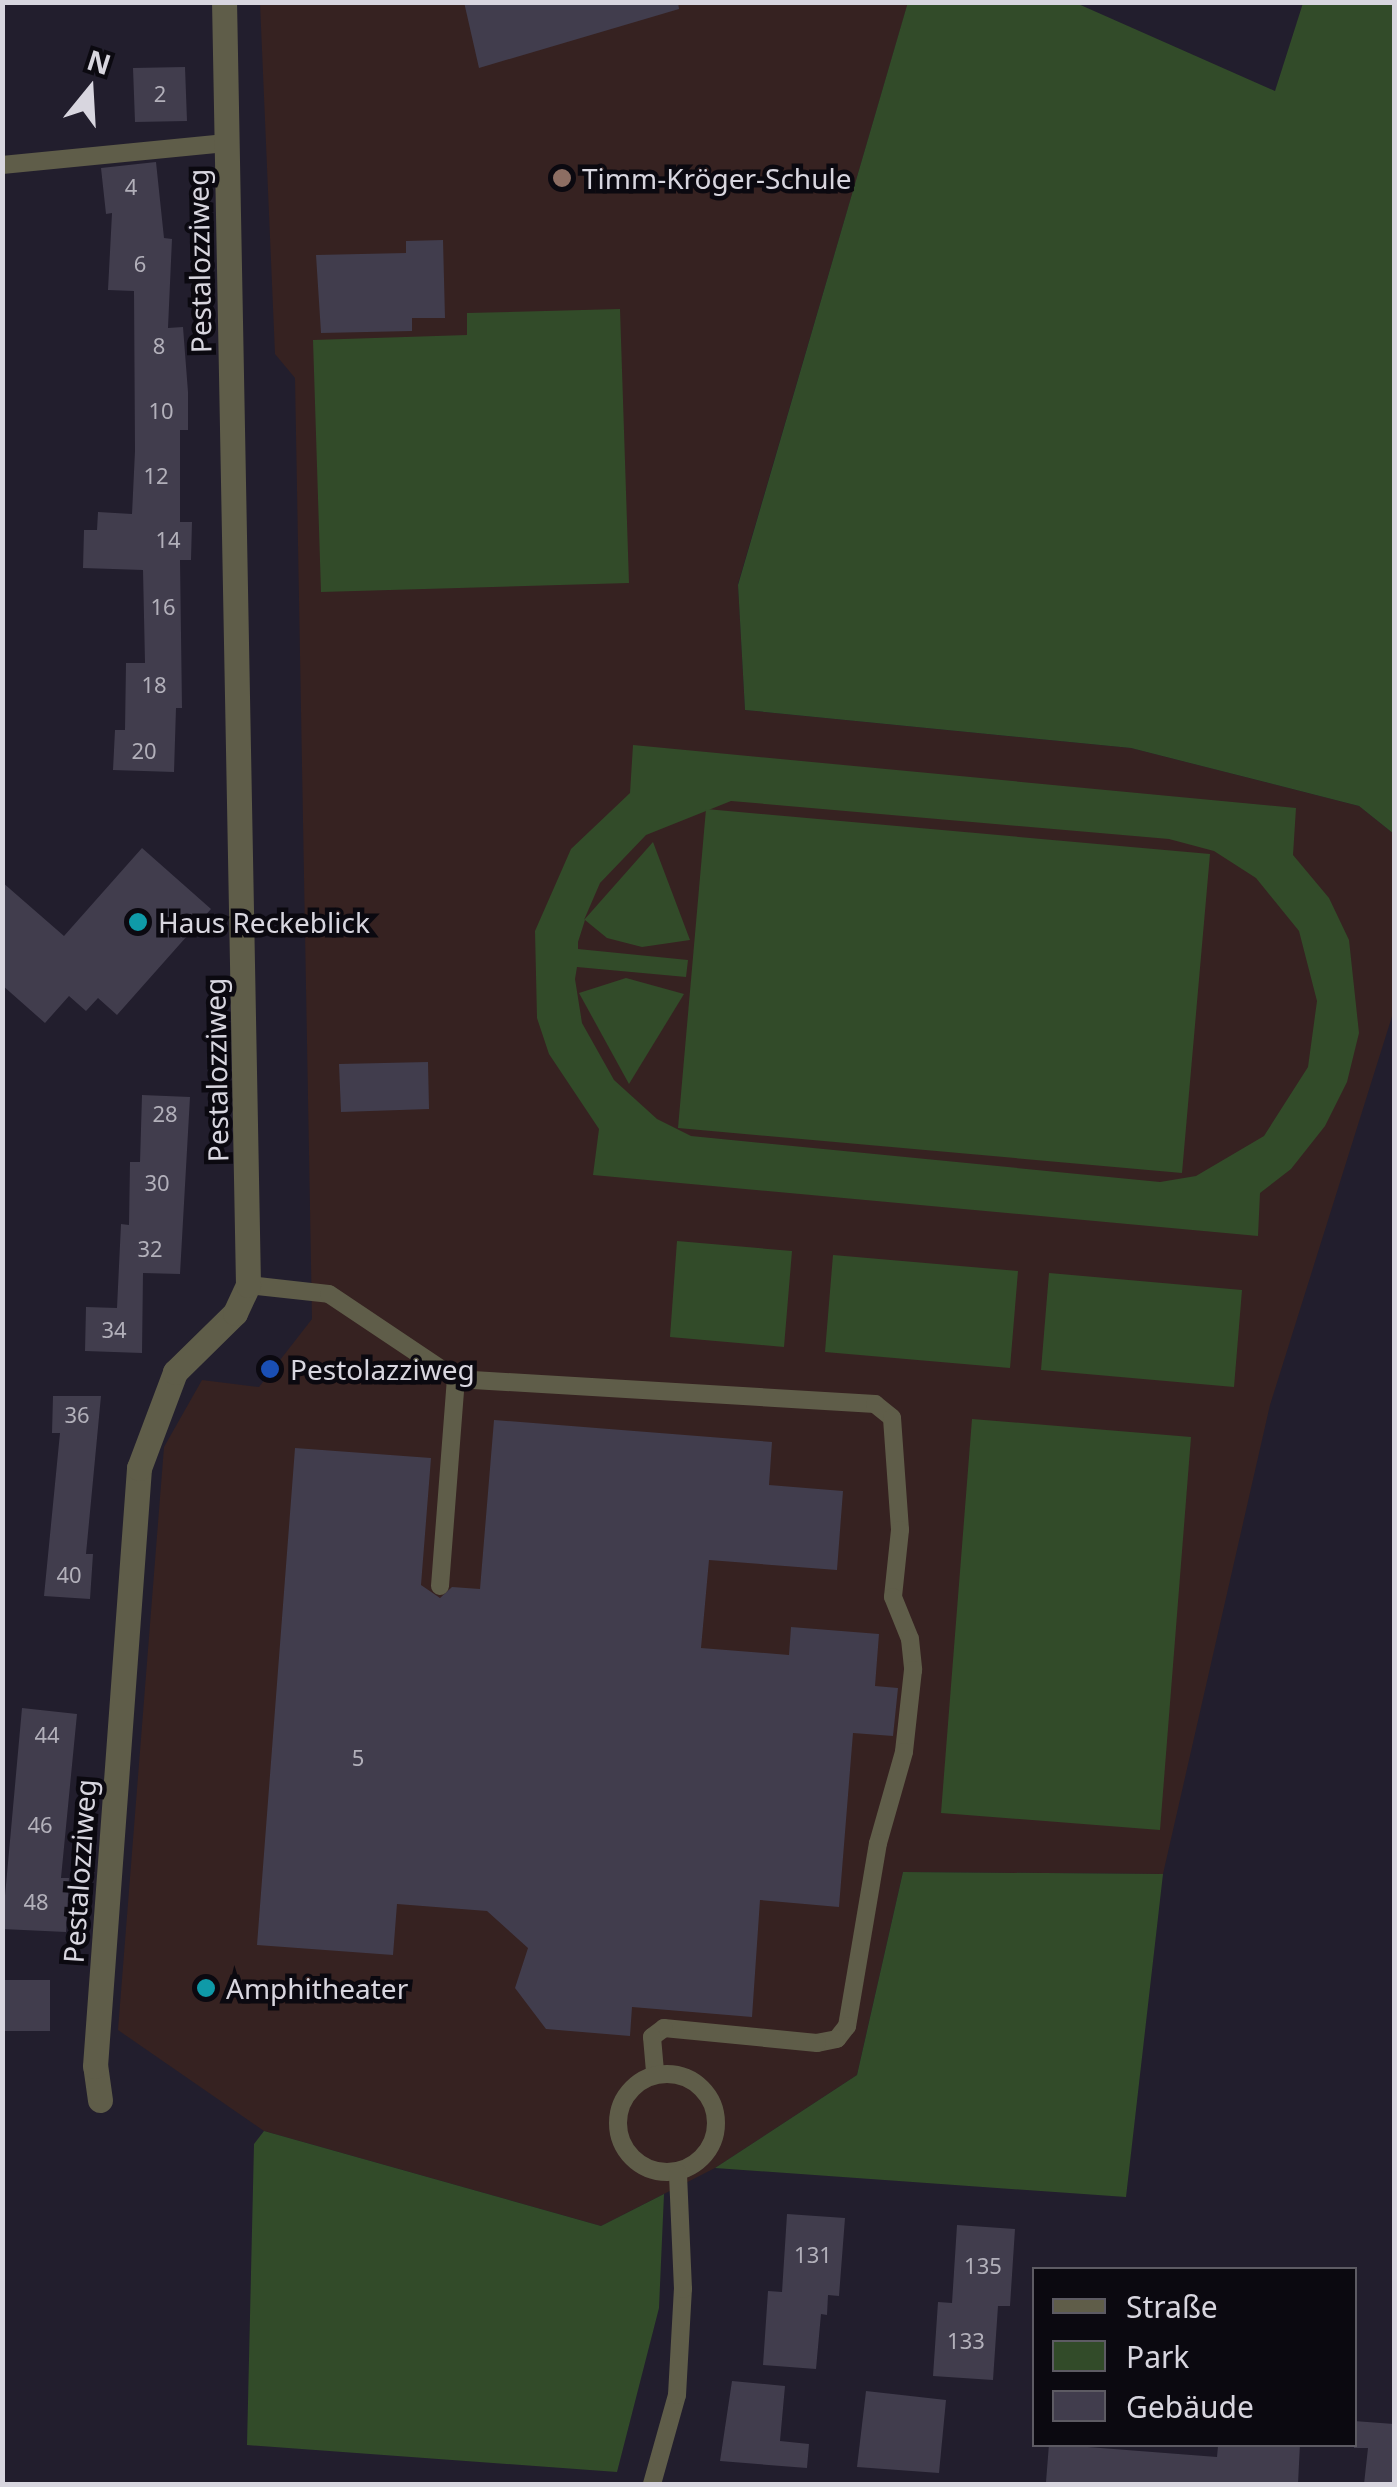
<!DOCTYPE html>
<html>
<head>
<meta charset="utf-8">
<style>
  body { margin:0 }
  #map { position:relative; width:1397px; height:2487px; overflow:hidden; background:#221e2d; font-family:"Noto Sans",sans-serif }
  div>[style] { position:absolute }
  .education>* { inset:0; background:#362221 }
  .green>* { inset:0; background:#324b29 }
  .building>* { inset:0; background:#413d4d }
  .service>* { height:18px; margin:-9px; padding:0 9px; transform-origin:9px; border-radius:9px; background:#5f5d49 }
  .service>.ring { margin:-9px; padding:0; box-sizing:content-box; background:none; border:18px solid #5f5d49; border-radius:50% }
  .minor>* { height:25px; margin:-12.5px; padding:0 12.5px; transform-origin:12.5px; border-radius:12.5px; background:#5f5d49 }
  .dots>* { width:28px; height:28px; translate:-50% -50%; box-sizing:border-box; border:5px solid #0b0910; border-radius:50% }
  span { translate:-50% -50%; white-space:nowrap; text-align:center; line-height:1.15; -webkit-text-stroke:9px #0b0910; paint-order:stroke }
  .number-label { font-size:22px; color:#b2b0ba }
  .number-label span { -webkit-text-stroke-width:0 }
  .poi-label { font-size:28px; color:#d8d6df }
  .left { translate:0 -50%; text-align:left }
  .street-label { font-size:28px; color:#d8d6df }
  .frame { position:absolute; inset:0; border:5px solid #d8d6df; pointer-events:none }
  .legend { position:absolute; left:1032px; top:2267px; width:325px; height:180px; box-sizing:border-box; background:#0b0910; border:2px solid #5d5b63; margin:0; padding:12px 18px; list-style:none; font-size:30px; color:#d8d6df }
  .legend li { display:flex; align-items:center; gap:20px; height:50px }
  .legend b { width:50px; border:2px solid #5d5b63 }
  .north { position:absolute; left:40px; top:40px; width:100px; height:100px; -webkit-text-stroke:8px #0b0910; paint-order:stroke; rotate:18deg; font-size:28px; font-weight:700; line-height:40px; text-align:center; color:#d8d6df }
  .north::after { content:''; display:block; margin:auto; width:35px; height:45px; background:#d8d6df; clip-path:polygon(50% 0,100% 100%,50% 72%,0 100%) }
</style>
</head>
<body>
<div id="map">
  <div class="education">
    <i style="clip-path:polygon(260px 3px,908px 3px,738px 584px,745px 710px,1131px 748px,1359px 806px,1394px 834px,1394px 1010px,1270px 1405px,1163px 1874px,903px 1872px,857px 2075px,715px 2168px,601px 2226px,264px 2131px,118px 2030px,164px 1447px,202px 1380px,259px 1387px,312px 1319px,295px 378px,275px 354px)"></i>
  </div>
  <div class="green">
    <i style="clip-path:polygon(908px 2px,1076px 3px,1275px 91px,1303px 3px,1394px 3px,1394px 834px,1359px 806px,1131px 748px,745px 710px,738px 585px)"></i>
    <i style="clip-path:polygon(620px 309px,629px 583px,321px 592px,313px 340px,467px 335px,467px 313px)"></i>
    <i style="clip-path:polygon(evenodd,633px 745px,1296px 808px,1293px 855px,1329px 898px,1349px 940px,1359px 1033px,1347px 1082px,1325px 1126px,1291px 1169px,1260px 1193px,1258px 1236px,593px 1175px,599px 1129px,549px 1054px,537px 1018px,535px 931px,571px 849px,630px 793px,633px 745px,731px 801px,1169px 839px,1214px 851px,1256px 878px,1299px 931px,1317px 1001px,1308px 1067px,1264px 1136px,1196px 1176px,1160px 1182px,691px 1136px,657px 1119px,614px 1080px,582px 1023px,575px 979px,577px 967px,686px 977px,688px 960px,578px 949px,578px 942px,585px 920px,607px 938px,642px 947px,690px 940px,653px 842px,584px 920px,600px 883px,646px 835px,731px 801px)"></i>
    <i style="clip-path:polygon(706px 809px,1210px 854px,1182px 1173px,678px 1128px)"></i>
    <i style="clip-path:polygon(626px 978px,684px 994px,629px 1084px,579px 993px)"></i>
    <i style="clip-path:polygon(677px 1241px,792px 1251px,784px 1347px,670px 1337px)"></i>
    <i style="clip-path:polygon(833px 1255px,1018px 1271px,1010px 1368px,825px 1352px)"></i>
    <i style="clip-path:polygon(1049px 1273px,1242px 1290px,1234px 1387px,1041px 1370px)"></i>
    <i style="clip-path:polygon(972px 1419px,1191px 1437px,1160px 1830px,941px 1813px)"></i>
    <i style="clip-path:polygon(903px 1872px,1163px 1874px,1126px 2197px,715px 2168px,857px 2075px)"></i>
    <i style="clip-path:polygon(264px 2131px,601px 2226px,664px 2194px,659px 2308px,617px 2472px,247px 2445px,254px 2144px)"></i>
  </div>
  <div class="building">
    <i style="clip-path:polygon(464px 2px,678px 2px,679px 9px,479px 68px)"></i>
    <i style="clip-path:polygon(185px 67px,187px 121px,135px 122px,133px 68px)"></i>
    <i style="clip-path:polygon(156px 162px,164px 238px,172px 239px,168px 328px,183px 327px,188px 392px,188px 430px,180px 430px,180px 522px,192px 522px,191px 560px,180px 560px,182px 708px,176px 708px,174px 772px,113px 770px,115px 730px,125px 730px,126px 663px,145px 663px,143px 570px,83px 568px,84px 530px,97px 530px,98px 512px,132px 514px,135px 451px,134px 291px,108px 290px,112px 213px,106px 214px,101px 168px)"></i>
    <i style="clip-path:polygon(443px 240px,445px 318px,412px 318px,412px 331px,321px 333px,316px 255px,406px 253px,406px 241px)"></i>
    <i style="clip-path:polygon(142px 848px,211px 909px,117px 1015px,98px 998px,86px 1011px,69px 996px,45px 1023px,2px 985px,2px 882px,64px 936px)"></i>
    <i style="clip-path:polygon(428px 1062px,429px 1109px,341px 1112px,339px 1064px)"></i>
    <i style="clip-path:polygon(142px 1095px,190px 1097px,180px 1274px,143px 1273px,142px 1353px,85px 1351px,86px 1307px,117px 1308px,121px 1224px,129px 1225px,130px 1162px,140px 1162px)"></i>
    <i style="clip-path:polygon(53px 1396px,101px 1396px,86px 1554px,93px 1554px,90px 1599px,44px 1596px,60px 1433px,52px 1433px)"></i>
    <i style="clip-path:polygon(494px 1420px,772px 1442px,769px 1485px,843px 1491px,837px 1570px,709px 1560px,701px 1648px,789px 1655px,791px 1627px,879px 1634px,875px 1686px,898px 1688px,893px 1736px,853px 1733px,839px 1907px,760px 1900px,752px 2017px,632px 2007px,630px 2036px,546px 2029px,515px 1988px,528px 1948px,487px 1911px,397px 1904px,393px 1955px,257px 1945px,295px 1448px,431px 1458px,421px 1585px,440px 1598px,452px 1587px,480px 1589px)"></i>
    <i style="clip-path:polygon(22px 1708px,77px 1714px,61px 1878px,69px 1878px,66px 1932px,2px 1929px)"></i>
    <i style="clip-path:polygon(2px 1980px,50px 1980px,50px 2031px,2px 2031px)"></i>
    <i style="clip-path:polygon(787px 2214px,845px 2218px,839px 2296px,828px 2295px,827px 2315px,821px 2314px,816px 2369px,763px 2365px,768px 2291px,782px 2292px)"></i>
    <i style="clip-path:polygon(957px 2225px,1015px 2229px,1010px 2306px,998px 2306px,993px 2380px,933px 2376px,938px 2302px,952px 2303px)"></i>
    <i style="clip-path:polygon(732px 2381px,785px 2386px,780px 2441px,809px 2444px,807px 2468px,720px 2461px)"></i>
    <i style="clip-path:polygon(866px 2391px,946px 2400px,939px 2473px,857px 2467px)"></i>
    <i style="clip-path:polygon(1354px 2421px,1394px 2424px,1394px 2484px,1364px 2484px,1368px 2448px,1354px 2448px)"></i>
    <i style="clip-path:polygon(1049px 2444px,1217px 2457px,1218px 2446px,1300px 2444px,1298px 2484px,1046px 2482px)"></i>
  </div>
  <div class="service">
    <i style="left:2px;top:165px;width:225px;rotate:-5.6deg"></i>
    <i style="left:248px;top:1285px;width:81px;rotate:6.3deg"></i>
    <i style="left:329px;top:1294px;width:153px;rotate:33.8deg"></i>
    <i style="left:456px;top:1379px;width:420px;rotate:3.4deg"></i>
    <i style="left:875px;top:1404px;width:22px;rotate:39deg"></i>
    <i style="left:892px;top:1418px;width:112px;rotate:85.9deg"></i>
    <i style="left:900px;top:1530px;width:67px;rotate:96deg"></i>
    <i style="left:893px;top:1597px;width:45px;rotate:68deg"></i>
    <i style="left:910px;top:1639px;width:31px;rotate:84deg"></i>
    <i style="left:913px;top:1670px;width:82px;rotate:96.3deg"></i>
    <i style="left:904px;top:1752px;width:95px;rotate:105.9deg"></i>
    <i style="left:878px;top:1843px;width:186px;rotate:99.6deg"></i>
    <i style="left:847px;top:2026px;width:16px;rotate:128deg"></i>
    <i style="left:837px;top:2039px;width:20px;rotate:169deg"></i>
    <i style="left:817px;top:2043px;width:154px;rotate:-174.4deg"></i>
    <i style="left:664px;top:2028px;width:15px;rotate:143deg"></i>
    <i style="left:652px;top:2037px;width:36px;rotate:85deg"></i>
    <i style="left:440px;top:1586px;width:208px;rotate:-85.6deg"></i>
    <i class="ring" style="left:618px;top:2074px;width:80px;height:80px"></i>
    <i style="left:652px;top:2484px;width:92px;rotate:-74.3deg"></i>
    <i style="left:677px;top:2395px;width:106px;rotate:-86.8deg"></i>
    <i style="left:683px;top:2289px;width:116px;rotate:-92.5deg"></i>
  </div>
  <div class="minor">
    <i style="left:100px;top:2100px;width:34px;rotate:-98deg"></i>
    <i style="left:95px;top:2066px;width:600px;rotate:-85.79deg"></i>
    <i style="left:139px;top:1468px;width:103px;rotate:-69.4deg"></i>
    <i style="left:175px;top:1372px;width:84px;rotate:-44.5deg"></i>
    <i style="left:235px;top:1313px;width:31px;rotate:-65deg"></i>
    <i style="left:248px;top:1285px;width:1283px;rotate:-91.07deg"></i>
  </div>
  <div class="dots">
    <i style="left:562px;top:178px;background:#8d6e63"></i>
    <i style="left:138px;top:922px;background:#0f9aa8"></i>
    <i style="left:270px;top:1369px;background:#1a4fb4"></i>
    <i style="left:206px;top:1988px;background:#0f9aa8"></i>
  </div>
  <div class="number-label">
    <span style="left:160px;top:94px">2</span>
    <span style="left:131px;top:187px">4</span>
    <span style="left:140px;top:264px">6</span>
    <span style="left:159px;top:346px">8</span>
    <span style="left:161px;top:411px">10</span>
    <span style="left:156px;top:476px">12</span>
    <span style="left:168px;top:540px">14</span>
    <span style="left:163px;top:607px">16</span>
    <span style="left:154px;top:685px">18</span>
    <span style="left:144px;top:751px">20</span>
    <span style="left:165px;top:1114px">28</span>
    <span style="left:157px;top:1183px">30</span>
    <span style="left:150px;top:1249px">32</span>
    <span style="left:114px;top:1330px">34</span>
    <span style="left:77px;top:1415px">36</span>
    <span style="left:69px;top:1575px">40</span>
    <span style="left:47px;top:1735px">44</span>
    <span style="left:358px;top:1758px">5</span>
    <span style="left:40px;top:1825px">46</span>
    <span style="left:36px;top:1902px">48</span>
    <span style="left:813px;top:2255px">131</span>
    <span style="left:983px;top:2266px">135</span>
    <span style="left:966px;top:2341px">133</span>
  </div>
  <div class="poi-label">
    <span class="left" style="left:582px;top:178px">Timm-Kröger-Schule</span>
    <span class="left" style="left:158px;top:922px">Haus Reckeblick</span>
    <span class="left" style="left:290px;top:1369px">Pestolazziweg</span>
    <span class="left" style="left:226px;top:1988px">Amphitheater</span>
  </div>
  <div class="street-label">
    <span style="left:199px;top:261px;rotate:-91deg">Pestalozziweg</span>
    <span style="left:216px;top:1070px;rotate:-91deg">Pestalozziweg</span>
    <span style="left:79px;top:1871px;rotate:-86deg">Pestalozziweg</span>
  </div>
  <div class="frame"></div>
  <ul class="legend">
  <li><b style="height:12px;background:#5f5d49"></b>Straße</li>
  <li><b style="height:28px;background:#324b29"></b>Park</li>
  <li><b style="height:28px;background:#413d4d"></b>Gebäude</li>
  </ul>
  <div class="north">N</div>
</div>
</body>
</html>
